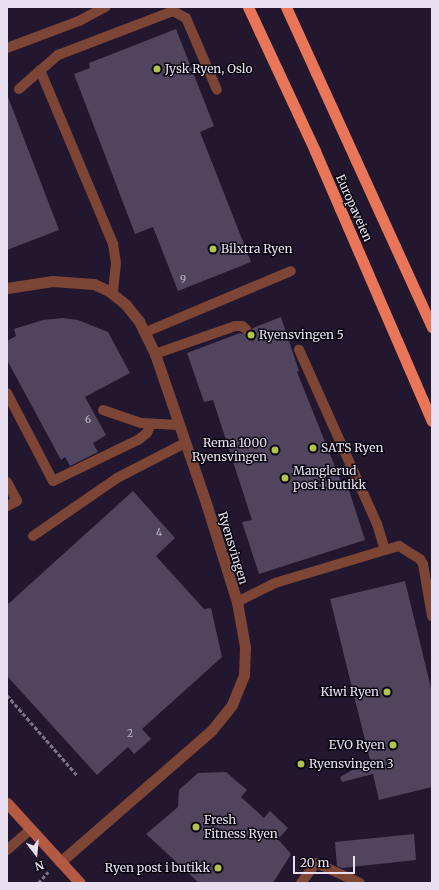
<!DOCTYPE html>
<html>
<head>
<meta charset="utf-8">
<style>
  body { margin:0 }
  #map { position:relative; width:439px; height:890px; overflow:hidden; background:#22172e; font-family:Merriweather,serif }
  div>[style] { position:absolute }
  .building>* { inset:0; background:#50445e }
  .path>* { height:2.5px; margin-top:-1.25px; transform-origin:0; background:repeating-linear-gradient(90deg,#7c7286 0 4px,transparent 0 6px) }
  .service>* { height:10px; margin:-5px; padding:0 5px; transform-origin:5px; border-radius:5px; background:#7d4536 }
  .minor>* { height:11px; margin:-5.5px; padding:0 5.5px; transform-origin:5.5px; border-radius:5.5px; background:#7d4536 }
  .secondary>* { height:11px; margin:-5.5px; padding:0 5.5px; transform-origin:5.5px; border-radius:5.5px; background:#b45a42 }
  .trunk>* { height:11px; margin:-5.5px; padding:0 5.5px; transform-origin:5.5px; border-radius:5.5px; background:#e97658 }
  .dots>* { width:11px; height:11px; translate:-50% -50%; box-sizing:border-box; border:2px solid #09050f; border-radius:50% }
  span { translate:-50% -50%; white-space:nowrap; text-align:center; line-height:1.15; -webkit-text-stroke:3px #09050f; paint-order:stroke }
  .number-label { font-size:10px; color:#c2b9cc }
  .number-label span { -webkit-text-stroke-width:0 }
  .poi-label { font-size:12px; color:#e8e0f1 }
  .left { translate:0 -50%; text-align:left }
  .right { translate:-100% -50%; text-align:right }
  .street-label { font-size:12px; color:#e8e0f1 }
  .frame { position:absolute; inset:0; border:8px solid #e8e0f1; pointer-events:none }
  .north { position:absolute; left:16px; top:834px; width:40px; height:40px; -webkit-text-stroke:3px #09050f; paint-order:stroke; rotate:164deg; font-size:11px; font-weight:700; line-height:16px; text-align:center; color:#e8e0f1 }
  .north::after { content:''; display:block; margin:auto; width:14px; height:18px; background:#e8e0f1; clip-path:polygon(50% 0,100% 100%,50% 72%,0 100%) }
  .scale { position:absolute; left:293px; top:856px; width:62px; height:18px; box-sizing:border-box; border:2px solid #e8e0f1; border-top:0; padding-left:5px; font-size:12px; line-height:14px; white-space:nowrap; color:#e8e0f1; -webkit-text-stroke:3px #09050f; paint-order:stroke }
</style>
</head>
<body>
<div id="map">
  <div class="building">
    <i style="clip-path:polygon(176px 29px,214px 126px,200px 132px,251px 262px,178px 291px,153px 227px,135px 234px,74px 74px,90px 68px,89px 63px)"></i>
    <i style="clip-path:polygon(8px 97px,59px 230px,7px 250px,7px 98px)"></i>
    <i style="clip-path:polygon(281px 317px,299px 371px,297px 372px,344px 489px,348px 487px,365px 540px,259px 574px,242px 522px,252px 520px,213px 400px,204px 402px,187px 353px,240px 333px,249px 336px,253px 328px)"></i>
    <i style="clip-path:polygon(63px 318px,78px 320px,108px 332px,130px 373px,85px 397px,106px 435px,93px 443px,98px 452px,70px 466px,65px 457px,61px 460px,7px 360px,7px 341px,16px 336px,14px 329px,43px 320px)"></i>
    <i style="clip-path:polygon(133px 491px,175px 538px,156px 556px,204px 609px,211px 608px,222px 657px,142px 729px,151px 739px,134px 754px,128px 747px,97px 775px,7px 676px,7px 605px)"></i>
    <i style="clip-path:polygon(405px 581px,432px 692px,432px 787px,379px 800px,373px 774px,342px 782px,340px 777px,370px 760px,330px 599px)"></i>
    <i style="clip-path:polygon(226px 772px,247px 790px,241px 797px,264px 818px,270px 811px,288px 828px,278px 839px,291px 854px,273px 883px,199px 883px,146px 834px,178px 807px,179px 790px,198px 773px)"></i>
    <i style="clip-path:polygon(414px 834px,416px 860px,342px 868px,337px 866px,335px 842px)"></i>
  </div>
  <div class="path">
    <i style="left:7px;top:695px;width:106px;rotate:48.8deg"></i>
    <i style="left:38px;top:883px;width:15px;rotate:-48deg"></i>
  </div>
  <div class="service">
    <i style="left:7px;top:48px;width:77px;rotate:-20.6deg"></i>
    <i style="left:79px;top:21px;width:30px;rotate:-28deg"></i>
    <i style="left:40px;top:70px;width:189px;rotate:67.2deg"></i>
    <i style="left:113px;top:244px;width:19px;rotate:81deg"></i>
    <i style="left:116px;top:263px;width:31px;rotate:96deg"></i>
    <i style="left:19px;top:89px;width:52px;rotate:-41.1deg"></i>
    <i style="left:58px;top:55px;width:123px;rotate:-20.9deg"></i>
    <i style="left:173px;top:11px;width:15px;rotate:28deg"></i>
    <i style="left:186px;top:18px;width:78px;rotate:66.7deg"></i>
    <i style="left:146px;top:332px;width:157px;rotate:-22.8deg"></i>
    <i style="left:155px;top:354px;width:85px;rotate:-19.3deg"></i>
    <i style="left:235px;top:326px;width:7px"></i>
    <i style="left:242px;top:326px;width:6px;rotate:39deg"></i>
    <i style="left:7px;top:393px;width:99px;rotate:62.4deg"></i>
    <i style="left:53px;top:481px;width:94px;rotate:-25.8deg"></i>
    <i style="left:138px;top:440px;width:11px;rotate:-38deg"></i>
    <i style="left:147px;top:433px;width:10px;rotate:-66deg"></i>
    <i style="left:103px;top:410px;width:40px;rotate:18.9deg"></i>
    <i style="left:141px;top:423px;width:38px;rotate:3deg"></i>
    <i style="left:7px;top:482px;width:21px;rotate:62deg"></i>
    <i style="left:17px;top:501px;width:11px;rotate:153deg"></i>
    <i style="left:33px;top:536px;width:102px;rotate:-34.6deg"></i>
    <i style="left:117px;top:478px;width:76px;rotate:-27.2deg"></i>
    <i style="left:385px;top:550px;width:15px;rotate:-16deg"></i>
    <i style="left:399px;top:546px;width:25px;rotate:32deg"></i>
    <i style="left:420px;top:559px;width:6px;rotate:59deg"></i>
    <i style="left:423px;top:564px;width:53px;rotate:80.2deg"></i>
    <i style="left:237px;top:602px;width:42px;rotate:-26.6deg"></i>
    <i style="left:275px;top:583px;width:115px;rotate:-16.7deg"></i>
    <i style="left:385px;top:550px;width:27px;rotate:-107deg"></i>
    <i style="left:377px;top:524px;width:191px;rotate:-114.1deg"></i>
    <i style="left:7px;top:850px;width:32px;rotate:-41deg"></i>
    <i style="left:301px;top:883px;width:25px;rotate:-53deg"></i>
    <i style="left:316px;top:863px;width:48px;rotate:24.4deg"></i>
  </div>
  <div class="minor">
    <i style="left:7px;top:288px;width:46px;rotate:-8.8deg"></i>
    <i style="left:52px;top:281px;width:42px;rotate:4.1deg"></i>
    <i style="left:94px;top:284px;width:17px;rotate:25deg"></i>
    <i style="left:109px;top:291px;width:22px;rotate:39deg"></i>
    <i style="left:126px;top:305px;width:21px;rotate:51deg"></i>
    <i style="left:139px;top:321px;width:37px;rotate:64deg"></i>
    <i style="left:155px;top:354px;width:157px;rotate:71.1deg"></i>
    <i style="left:206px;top:503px;width:104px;rotate:72.6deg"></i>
    <i style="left:237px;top:602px;width:46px;rotate:79.9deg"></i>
    <i style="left:245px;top:647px;width:28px;rotate:92deg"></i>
    <i style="left:244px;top:675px;width:32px;rotate:112deg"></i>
    <i style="left:232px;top:705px;width:32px;rotate:129deg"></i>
    <i style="left:212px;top:730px;width:201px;rotate:139deg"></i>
  </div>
  <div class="secondary">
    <i style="left:7px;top:803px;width:108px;rotate:47.6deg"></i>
  </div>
  <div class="trunk">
    <i style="left:248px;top:7px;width:159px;rotate:65deg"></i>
    <i style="left:315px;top:151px;width:294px;rotate:66.6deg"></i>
    <i style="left:286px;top:7px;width:352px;rotate:65.5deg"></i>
  </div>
  <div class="dots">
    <i style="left:157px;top:69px;background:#b2c34c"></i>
    <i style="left:213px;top:249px;background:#b2c34c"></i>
    <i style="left:251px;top:335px;background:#b2c34c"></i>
    <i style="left:313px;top:448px;background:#b2c34c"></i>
    <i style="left:275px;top:450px;background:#b2c34c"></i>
    <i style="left:285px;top:478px;background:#b2c34c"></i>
    <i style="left:387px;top:692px;background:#b2c34c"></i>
    <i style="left:393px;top:745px;background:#b2c34c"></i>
    <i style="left:301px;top:764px;background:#b2c34c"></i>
    <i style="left:196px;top:827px;background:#b2c34c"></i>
    <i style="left:218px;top:868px;background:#b2c34c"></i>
  </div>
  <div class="number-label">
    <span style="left:183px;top:280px">9</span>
    <span style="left:88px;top:420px">6</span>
    <span style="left:159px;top:533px">4</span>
    <span style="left:130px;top:734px">2</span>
  </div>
  <div class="poi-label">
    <span class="left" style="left:165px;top:69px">Jysk Ryen, Oslo</span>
    <span class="left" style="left:221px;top:249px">Bilxtra Ryen</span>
    <span class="left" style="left:259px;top:335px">Ryensvingen 5</span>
    <span class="right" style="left:267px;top:450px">Rema 1000<br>Ryensvingen</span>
    <span class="left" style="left:321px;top:448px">SATS Ryen</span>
    <span class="left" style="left:293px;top:478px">Manglerud<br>post i butikk</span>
    <span class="right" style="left:379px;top:692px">Kiwi Ryen</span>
    <span class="right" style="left:385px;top:745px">EVO Ryen</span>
    <span class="left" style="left:309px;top:764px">Ryensvingen 3</span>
    <span class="left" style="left:204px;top:827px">Fresh<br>Fitness Ryen</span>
    <span class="right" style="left:210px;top:868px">Ryen post i butikk</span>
  </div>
  <div class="street-label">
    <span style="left:354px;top:208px;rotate:66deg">Europaveien</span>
    <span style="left:233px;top:548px;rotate:73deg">Ryensvingen</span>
  </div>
  <div class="frame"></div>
  <div class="north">N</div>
  <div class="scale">20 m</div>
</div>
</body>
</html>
